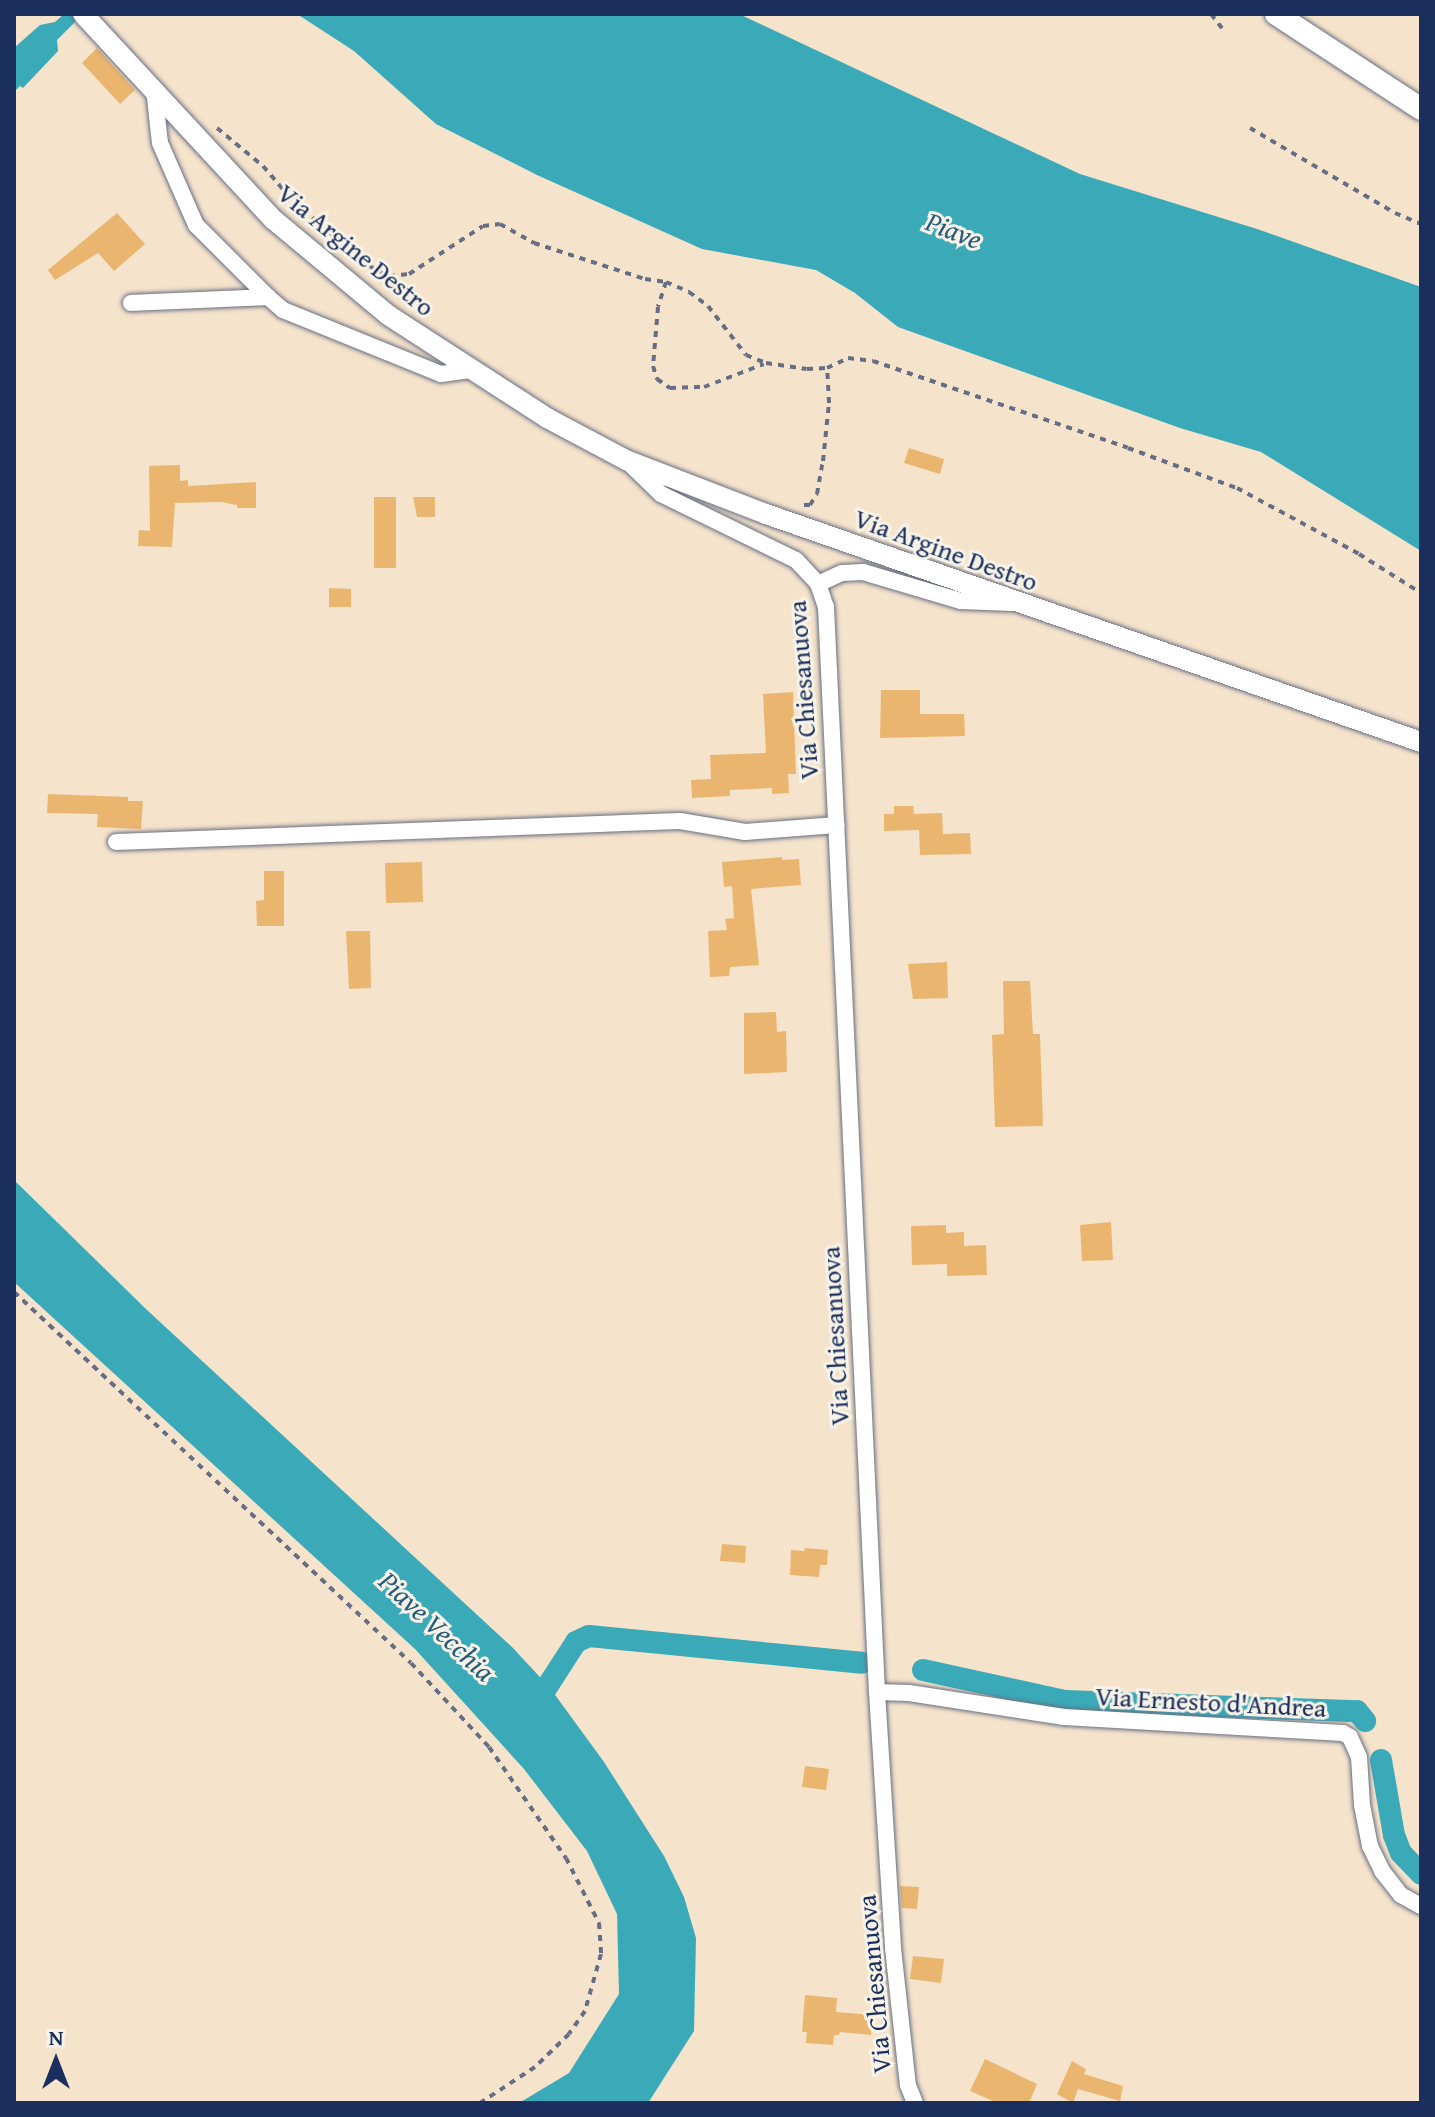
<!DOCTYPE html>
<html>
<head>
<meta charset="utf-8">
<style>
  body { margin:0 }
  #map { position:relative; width:1435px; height:2117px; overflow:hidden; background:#f5e3cb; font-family:"Gentium Book Plus",serif }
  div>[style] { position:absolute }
  .water>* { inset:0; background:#3aaab8 }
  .canal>* { height:22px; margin:-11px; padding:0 11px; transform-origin:11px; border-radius:11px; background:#3aaab8 }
  .building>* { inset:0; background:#eab66f }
  .path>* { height:4px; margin-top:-2px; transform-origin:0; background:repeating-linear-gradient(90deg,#676e84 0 6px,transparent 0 12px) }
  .roads { filter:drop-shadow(0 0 2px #676e84) drop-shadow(0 0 2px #676e84) }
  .minor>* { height:16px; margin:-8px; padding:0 8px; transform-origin:8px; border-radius:8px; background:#fff }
  .tertiary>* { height:20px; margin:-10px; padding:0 10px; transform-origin:10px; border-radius:10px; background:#fff }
  .secondary>* { height:22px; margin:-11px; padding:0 11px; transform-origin:11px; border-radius:11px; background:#fff }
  span { translate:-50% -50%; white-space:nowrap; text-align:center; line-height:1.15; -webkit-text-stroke:6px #f7f3e8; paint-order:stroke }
  .street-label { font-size:26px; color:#1b2f5e }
  .water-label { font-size:28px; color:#265a7e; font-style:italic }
  .frame { position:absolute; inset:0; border:16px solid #1b2f5e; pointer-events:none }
  .north { position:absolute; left:16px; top:2021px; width:80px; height:80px; -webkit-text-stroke:6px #f7f3e8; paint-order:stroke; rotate:0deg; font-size:22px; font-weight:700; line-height:32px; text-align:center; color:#1b2f5e }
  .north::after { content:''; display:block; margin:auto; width:28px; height:36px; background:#1b2f5e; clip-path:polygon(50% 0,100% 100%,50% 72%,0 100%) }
</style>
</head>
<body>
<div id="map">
  <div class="water">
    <i style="clip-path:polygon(64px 14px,83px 14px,57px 40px,58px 51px,23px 88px,20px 86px,14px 92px,14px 48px,40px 25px,55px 22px)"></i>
    <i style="clip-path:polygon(297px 14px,739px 14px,1080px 174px,1257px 229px,1421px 287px,1421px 551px,1261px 452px,1180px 428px,898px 327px,855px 293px,816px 270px,702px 249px,537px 175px,436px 124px,354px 51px)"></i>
    <i style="clip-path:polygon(14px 1180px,147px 1310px,512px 1647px,550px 1688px,604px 1762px,664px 1856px,684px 1897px,696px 1938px,694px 2031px,648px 2103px,519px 2103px,569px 2073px,619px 1994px,617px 1914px,587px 1851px,524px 1769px,415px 1649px,14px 1282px)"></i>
  </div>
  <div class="canal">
    <i style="left:923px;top:1670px;width:145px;rotate:12.3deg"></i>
    <i style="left:1065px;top:1701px;width:292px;rotate:2deg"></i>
    <i style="left:1357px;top:1711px;width:13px;rotate:51deg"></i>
    <i style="left:530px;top:1706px;width:22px;rotate:-47deg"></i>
    <i style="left:545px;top:1690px;width:57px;rotate:-57.1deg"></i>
    <i style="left:576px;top:1642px;width:14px;rotate:-25deg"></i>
    <i style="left:589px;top:1636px;width:274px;rotate:5.6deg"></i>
    <i style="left:1381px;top:1760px;width:76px;rotate:80.2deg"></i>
    <i style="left:1394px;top:1835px;width:19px;rotate:69deg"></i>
    <i style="left:1401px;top:1853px;width:29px;rotate:46deg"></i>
  </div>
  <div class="building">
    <i style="clip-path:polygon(97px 48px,135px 90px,120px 104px,82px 63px)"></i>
    <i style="clip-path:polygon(117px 213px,145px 244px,114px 271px,98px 253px,55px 280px,48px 270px)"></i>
    <i style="clip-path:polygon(909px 448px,944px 459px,940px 474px,904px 463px)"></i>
    <i style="clip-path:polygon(180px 465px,180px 481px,188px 480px,188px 486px,256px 482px,256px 508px,237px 508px,237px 505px,221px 502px,175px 503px,172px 547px,138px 546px,139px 530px,150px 531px,149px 466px)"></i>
    <i style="clip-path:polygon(374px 497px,396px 497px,396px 568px,374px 568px)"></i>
    <i style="clip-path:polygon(413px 497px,435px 497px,435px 517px,417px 517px)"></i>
    <i style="clip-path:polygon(329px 588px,351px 589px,351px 607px,329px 607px)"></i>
    <i style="clip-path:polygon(881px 690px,920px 690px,920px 714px,964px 714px,965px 736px,880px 738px)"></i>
    <i style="clip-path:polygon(793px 692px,796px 774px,788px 774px,789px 793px,772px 794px,772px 788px,730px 790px,730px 796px,692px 798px,691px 780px,711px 779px,710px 755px,766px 753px,763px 694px)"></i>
    <i style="clip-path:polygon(48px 794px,128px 797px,128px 801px,143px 801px,141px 829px,97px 827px,98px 814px,47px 813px)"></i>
    <i style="clip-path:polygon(894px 806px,913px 806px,914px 814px,942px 813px,943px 834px,970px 833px,971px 854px,920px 855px,919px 830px,884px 831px,884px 814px,894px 814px)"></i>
    <i style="clip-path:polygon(782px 857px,782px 860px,799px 859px,801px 885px,751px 889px,759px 965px,730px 967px,729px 976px,710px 977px,708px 931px,727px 930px,725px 919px,734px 918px,732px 886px,724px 887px,722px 862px)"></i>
    <i style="clip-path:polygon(422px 862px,423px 902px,386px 903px,385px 863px)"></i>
    <i style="clip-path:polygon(264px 871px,284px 871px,284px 926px,257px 926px,256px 901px,264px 900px)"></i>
    <i style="clip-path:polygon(346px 931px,370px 931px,371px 988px,349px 989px)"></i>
    <i style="clip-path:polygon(947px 962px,948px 998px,913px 999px,908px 964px)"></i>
    <i style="clip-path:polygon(1003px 981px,1030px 981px,1033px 1034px,1040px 1034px,1043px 1126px,995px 1127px,992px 1035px,1004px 1034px)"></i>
    <i style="clip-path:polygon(776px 1012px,777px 1032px,786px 1031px,787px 1072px,744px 1074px,744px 1013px)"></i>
    <i style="clip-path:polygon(1111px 1222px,1113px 1260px,1082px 1261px,1080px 1225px)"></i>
    <i style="clip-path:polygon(946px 1225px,946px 1233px,964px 1232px,964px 1246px,986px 1245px,987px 1275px,947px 1276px,947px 1264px,912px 1265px,911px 1226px)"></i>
    <i style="clip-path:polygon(722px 1544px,746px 1546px,745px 1563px,720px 1561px)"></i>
    <i style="clip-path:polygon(805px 1548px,828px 1550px,827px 1565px,820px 1565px,819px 1577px,790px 1575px,791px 1550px,804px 1551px)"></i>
    <i style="clip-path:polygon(805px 1766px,829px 1769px,826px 1790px,802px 1787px)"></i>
    <i style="clip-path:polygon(900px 1886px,919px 1887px,917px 1909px,902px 1908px)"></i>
    <i style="clip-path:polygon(913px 1956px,944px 1959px,941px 1983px,910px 1979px)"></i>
    <i style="clip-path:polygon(805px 1995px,837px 1998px,836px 2012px,872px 2015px,871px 2035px,840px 2032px,839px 2035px,834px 2035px,833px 2045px,806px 2043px,807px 2032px,802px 2032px)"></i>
    <i style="clip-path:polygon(985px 2059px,1037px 2084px,1029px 2103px,998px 2103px,970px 2091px)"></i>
    <i style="clip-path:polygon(1072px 2061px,1086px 2069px,1084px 2074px,1123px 2086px,1120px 2101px,1078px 2089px,1073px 2103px,1057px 2094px)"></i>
  </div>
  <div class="path">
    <i style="left:1211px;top:14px;width:18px;rotate:52deg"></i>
    <i style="left:217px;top:128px;width:60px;rotate:39.6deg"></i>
    <i style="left:263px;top:166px;width:48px;rotate:49.3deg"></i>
    <i style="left:294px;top:202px;width:99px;rotate:40.5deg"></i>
    <i style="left:369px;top:266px;width:22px;rotate:27deg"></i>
    <i style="left:389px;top:276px;width:20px;rotate:-6deg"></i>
    <i style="left:409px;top:274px;width:88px;rotate:-33deg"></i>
    <i style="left:483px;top:226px;width:17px;rotate:-7deg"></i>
    <i style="left:500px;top:224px;width:39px;rotate:29deg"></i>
    <i style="left:534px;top:243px;width:117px;rotate:18deg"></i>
    <i style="left:645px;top:279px;width:21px;rotate:8deg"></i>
    <i style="left:666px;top:282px;width:25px;rotate:23deg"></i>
    <i style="left:689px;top:292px;width:24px;rotate:36deg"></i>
    <i style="left:708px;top:306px;width:62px;rotate:52.2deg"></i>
    <i style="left:746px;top:355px;width:22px;rotate:22deg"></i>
    <i style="left:766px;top:363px;width:41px;rotate:8.3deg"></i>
    <i style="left:807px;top:369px;width:20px;rotate:-3deg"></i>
    <i style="left:827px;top:368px;width:23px;rotate:-25deg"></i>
    <i style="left:848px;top:358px;width:25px;rotate:7deg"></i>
    <i style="left:873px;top:361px;width:269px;rotate:18.8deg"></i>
    <i style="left:1128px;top:448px;width:116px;rotate:20.2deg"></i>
    <i style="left:1237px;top:488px;width:139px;rotate:28.4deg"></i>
    <i style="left:1359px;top:554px;width:73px;rotate:32.2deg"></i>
    <i style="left:1250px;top:128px;width:168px;rotate:30.4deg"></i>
    <i style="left:1395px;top:213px;width:28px;rotate:23deg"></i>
    <i style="left:666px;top:282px;width:26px;rotate:108deg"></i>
    <i style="left:658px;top:307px;width:59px;rotate:94.8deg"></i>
    <i style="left:653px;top:366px;width:14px;rotate:73deg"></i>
    <i style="left:657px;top:379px;width:16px;rotate:35deg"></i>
    <i style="left:670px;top:388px;width:34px;rotate:-2deg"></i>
    <i style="left:704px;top:387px;width:64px;rotate:-21deg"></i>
    <i style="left:804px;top:505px;width:6px"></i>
    <i style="left:810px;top:505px;width:13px;rotate:-58deg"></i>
    <i style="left:817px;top:494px;width:34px;rotate:-80deg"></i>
    <i style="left:823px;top:461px;width:58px;rotate:-84.1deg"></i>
    <i style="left:829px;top:403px;width:35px;rotate:-93deg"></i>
    <i style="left:14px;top:1292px;width:543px;rotate:43.06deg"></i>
    <i style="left:411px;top:1663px;width:115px;rotate:47.1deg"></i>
    <i style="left:489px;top:1747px;width:135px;rotate:55.3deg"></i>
    <i style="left:566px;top:1858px;width:73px;rotate:63.1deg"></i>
    <i style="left:599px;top:1923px;width:31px;rotate:86deg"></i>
    <i style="left:601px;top:1954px;width:59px;rotate:105.7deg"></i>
    <i style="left:585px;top:2011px;width:28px;rotate:125deg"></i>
    <i style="left:569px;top:2034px;width:47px;rotate:135.9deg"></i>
    <i style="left:535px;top:2067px;width:66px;rotate:146.8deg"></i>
  </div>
  <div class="roads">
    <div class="minor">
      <i style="left:154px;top:89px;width:54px;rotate:83.7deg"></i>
      <i style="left:160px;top:143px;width:90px;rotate:66.3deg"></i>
      <i style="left:196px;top:225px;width:102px;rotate:45deg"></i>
      <i style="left:268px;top:297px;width:20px;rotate:41deg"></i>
      <i style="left:283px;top:310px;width:170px;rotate:22.1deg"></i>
      <i style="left:441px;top:374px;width:29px;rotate:-8deg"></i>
      <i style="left:131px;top:303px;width:137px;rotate:-2.5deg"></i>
      <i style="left:630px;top:464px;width:43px;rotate:44.1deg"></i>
      <i style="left:661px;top:494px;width:150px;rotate:26.1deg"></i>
      <i style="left:796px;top:560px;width:33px;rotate:47deg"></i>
      <i style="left:818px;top:584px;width:24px;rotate:71deg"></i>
      <i style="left:826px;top:607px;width:1086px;rotate:87.31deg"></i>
      <i style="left:877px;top:1692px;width:256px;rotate:86.4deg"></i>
      <i style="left:893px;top:1948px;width:138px;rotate:83.8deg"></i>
      <i style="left:908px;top:2085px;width:19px;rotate:69deg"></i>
      <i style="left:818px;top:584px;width:26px;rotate:-25deg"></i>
      <i style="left:842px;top:573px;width:21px;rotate:-3deg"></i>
      <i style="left:863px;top:572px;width:102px;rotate:16.5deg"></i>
      <i style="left:961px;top:601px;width:50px;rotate:2.3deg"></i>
      <i style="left:116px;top:842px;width:564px;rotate:-2.13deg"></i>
      <i style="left:680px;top:821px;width:66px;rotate:9.6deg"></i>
      <i style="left:745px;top:832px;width:92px;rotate:-4.4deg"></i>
      <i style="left:877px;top:1692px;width:32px;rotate:2deg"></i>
      <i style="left:909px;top:1693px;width:157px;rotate:8.8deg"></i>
      <i style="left:1064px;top:1717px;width:279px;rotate:3.3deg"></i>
      <i style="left:1343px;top:1733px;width:8px;rotate:30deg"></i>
      <i style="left:1350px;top:1737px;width:22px;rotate:66deg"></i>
      <i style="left:1359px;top:1757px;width:48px;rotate:86.4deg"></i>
      <i style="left:1362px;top:1805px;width:42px;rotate:79deg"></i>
      <i style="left:1370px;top:1846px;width:28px;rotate:64deg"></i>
      <i style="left:1382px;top:1871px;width:31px;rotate:52deg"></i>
      <i style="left:1401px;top:1895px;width:23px;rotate:29deg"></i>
    </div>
    <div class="tertiary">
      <i style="left:83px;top:14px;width:281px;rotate:47.2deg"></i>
      <i style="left:274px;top:220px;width:148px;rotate:39.8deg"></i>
      <i style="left:388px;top:315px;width:189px;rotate:32.9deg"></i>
      <i style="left:547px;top:418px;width:89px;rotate:28deg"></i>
      <i style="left:626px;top:460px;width:150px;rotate:21.1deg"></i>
      <i style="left:766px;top:514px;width:694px;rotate:19.19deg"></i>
    </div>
    <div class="secondary">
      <i style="left:1276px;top:14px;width:173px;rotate:33.2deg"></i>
    </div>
  </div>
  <div class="street-label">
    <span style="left:356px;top:250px;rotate:39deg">Via Argine Destro</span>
    <span style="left:946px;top:550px;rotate:20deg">Via Argine Destro</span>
    <span style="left:803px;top:690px;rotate:-94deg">Via Chiesanuova</span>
    <span style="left:835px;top:1336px;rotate:-93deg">Via Chiesanuova</span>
    <span style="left:1211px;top:1702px;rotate:3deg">Via Ernesto d'Andrea</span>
    <span style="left:874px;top:1984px;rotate:-95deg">Via Chiesanuova</span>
  </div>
  <div class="water-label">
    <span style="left:954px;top:230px;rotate:21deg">Piave</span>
    <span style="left:437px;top:1626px;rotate:43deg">Piave Vecchia</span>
  </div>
  <div class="frame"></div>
  <div class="north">N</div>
</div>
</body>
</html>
